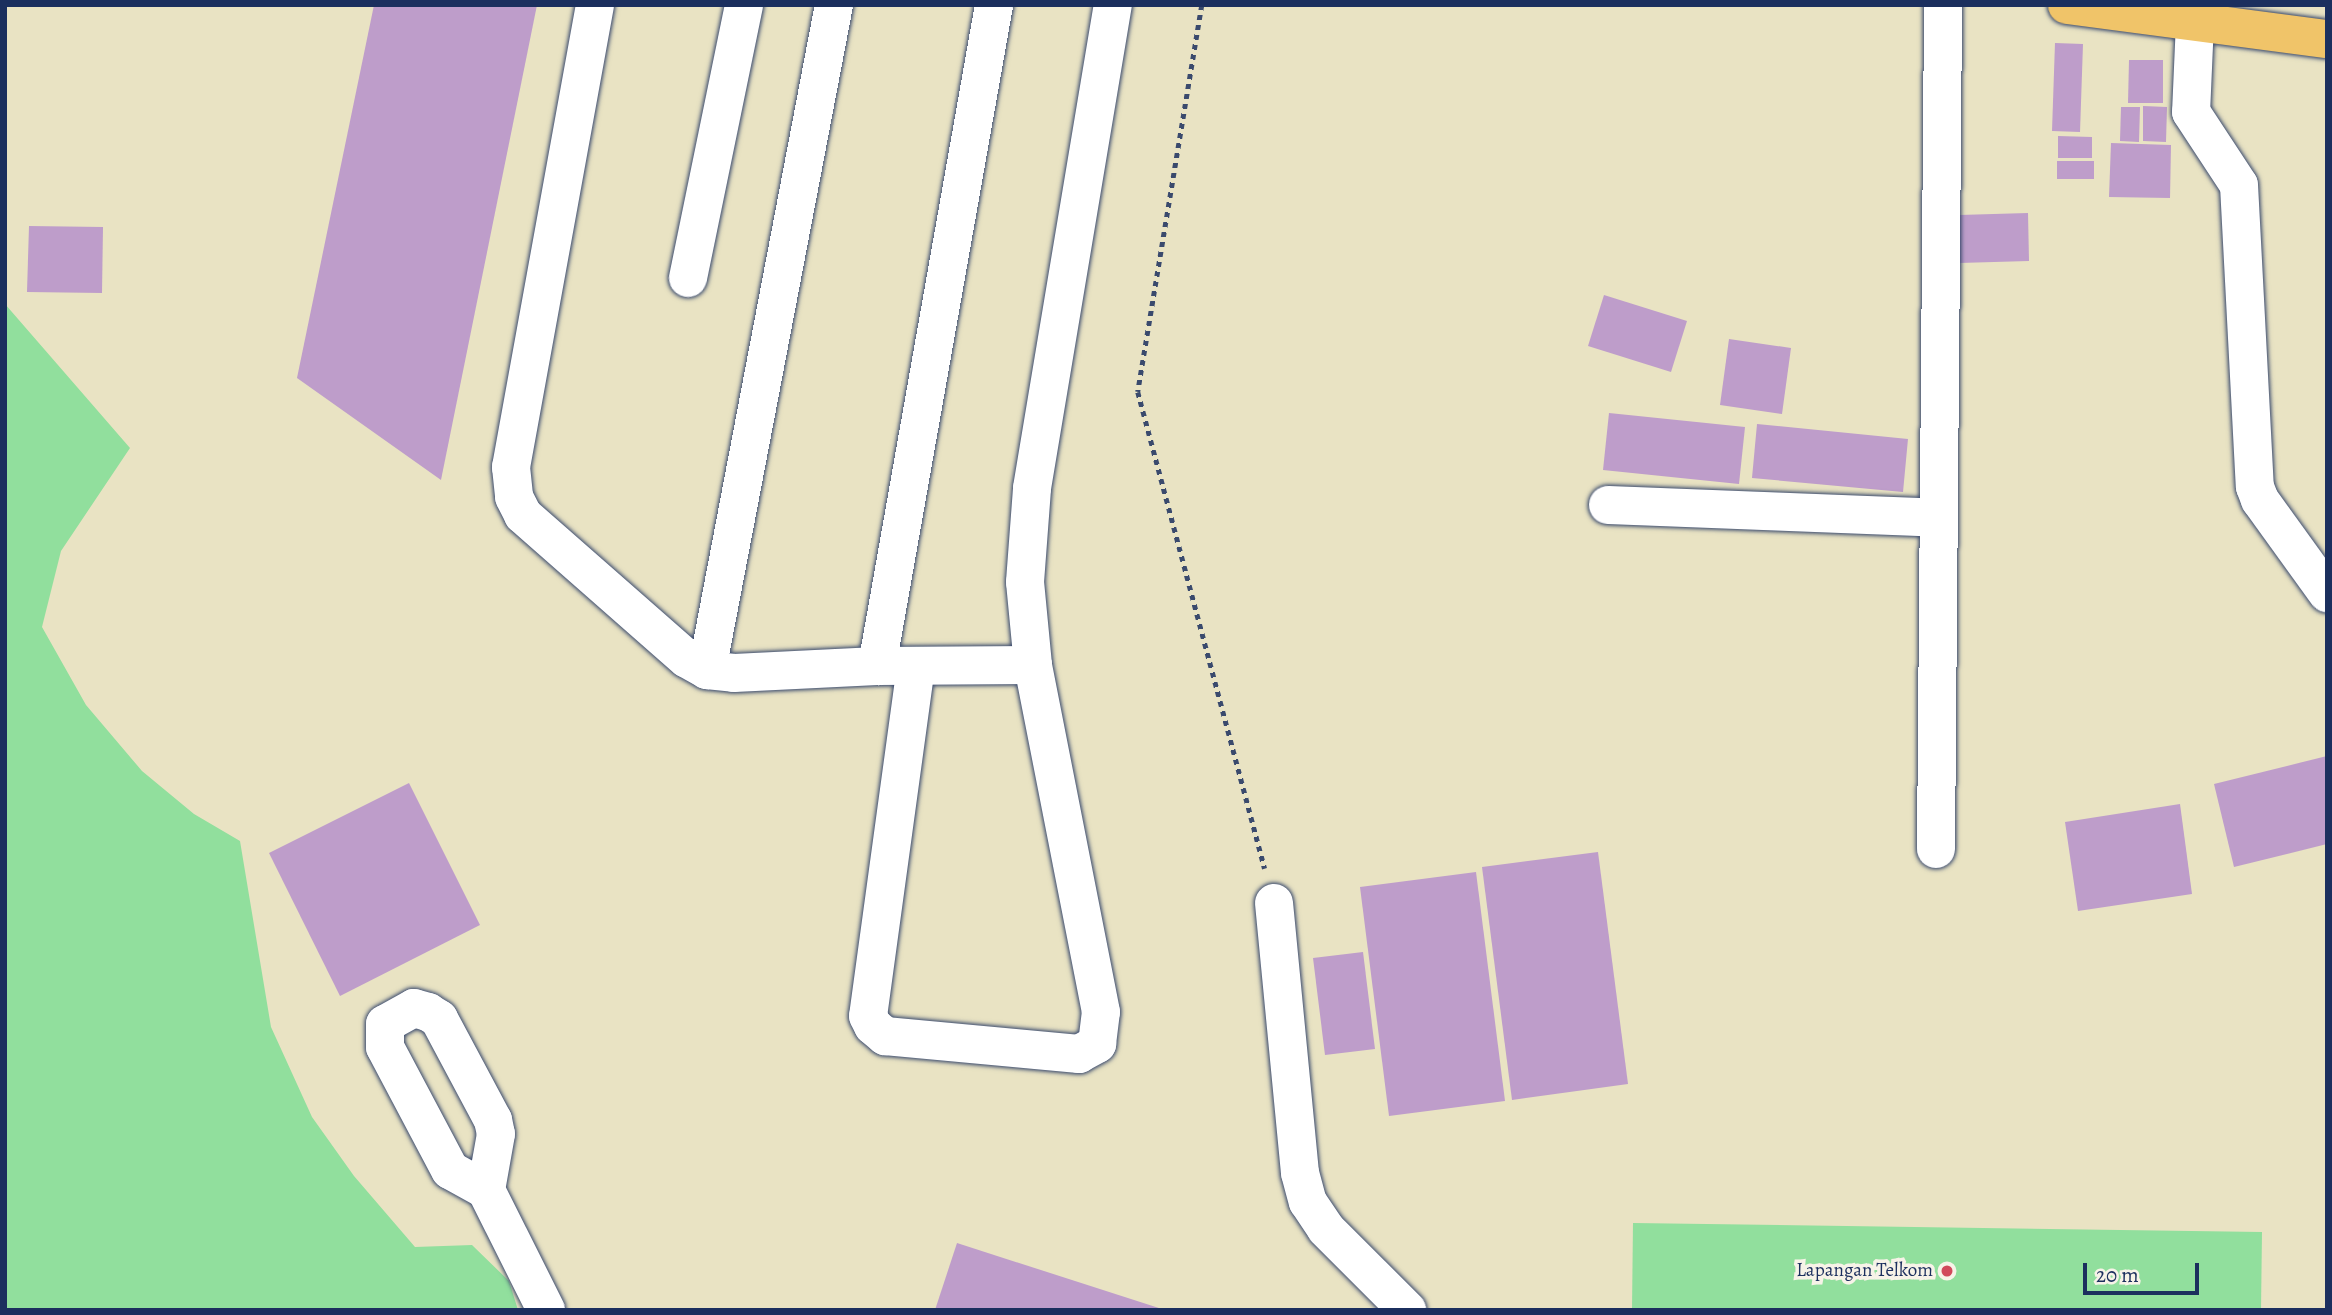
<!DOCTYPE html>
<html>
<head>
<meta charset="utf-8">
<style>
  body { margin:0 }
  #map { position:relative; width:2332px; height:1315px; overflow:hidden; background:#e9e3c3; font-family:Alegreya,serif }
  div>[style] { position:absolute }
  .green>* { inset:0; background:#91df9d }
  .building>* { inset:0; background:#be9dca }
  .path>* { height:4.5px; margin-top:-2.25px; transform-origin:0; background:repeating-linear-gradient(90deg,#3a4a6d 0 5px,transparent 0 10px) }
  .roads { filter:drop-shadow(0 0 2px #3a4a6d) drop-shadow(0 0 2px #3a4a6d) }
  .minor>* { height:38px; margin:-19px; padding:0 19px; transform-origin:19px; border-radius:19px; background:#fff }
  .major>* { height:38px; margin:-19px; padding:0 19px; transform-origin:19px; border-radius:19px; background:#f0c469 }
  .dots>* { width:19px; height:19px; translate:-50% -50%; box-sizing:border-box; border:4px solid #f7f3e8; border-radius:50% }
  span { translate:-50% -50%; white-space:nowrap; text-align:center; line-height:1.15; -webkit-text-stroke:7px #f7f3e8; paint-order:stroke }
  .poi-label { font-size:19px; color:#1b2f5e }
  .right { translate:-100% -50%; text-align:right }
  .frame { position:absolute; inset:0; border:7px solid #1b2f5e; pointer-events:none }
  .scale { position:absolute; left:2083px; top:1263px; width:116px; height:32px; box-sizing:border-box; border:4px solid #1b2f5e; border-top:0; padding-left:9px; font-size:21px; line-height:24px; white-space:nowrap; color:#1b2f5e; -webkit-text-stroke:5px #f7f3e8; paint-order:stroke }
</style>
</head>
<body>
<div id="map">
  <div class="green">
    <i style="clip-path:polygon(5px 304px,130px 448px,61px 551px,42px 627px,86px 705px,142px 771px,194px 814px,240px 841px,271px 1027px,312px 1117px,354px 1176px,415px 1247px,472px 1245px,509px 1281px,518px 1310px,5px 1310px)"></i>
    <i style="clip-path:polygon(1633px 1223px,2262px 1232px,2261px 1310px,1632px 1310px)"></i>
  </div>
  <div class="building">
    <i style="clip-path:polygon(374px 5px,537px 5px,441px 480px,297px 378px)"></i>
    <i style="clip-path:polygon(2055px 43px,2083px 44px,2080px 132px,2052px 131px)"></i>
    <i style="clip-path:polygon(2129px 60px,2163px 60px,2163px 103px,2128px 103px)"></i>
    <i style="clip-path:polygon(2143px 106px,2167px 107px,2166px 142px,2143px 141px)"></i>
    <i style="clip-path:polygon(2121px 107px,2140px 107px,2139px 142px,2120px 141px)"></i>
    <i style="clip-path:polygon(2058px 136px,2092px 137px,2092px 158px,2058px 158px)"></i>
    <i style="clip-path:polygon(2111px 143px,2171px 145px,2170px 198px,2109px 197px)"></i>
    <i style="clip-path:polygon(2057px 161px,2094px 161px,2094px 179px,2057px 179px)"></i>
    <i style="clip-path:polygon(2028px 213px,2029px 261px,1959px 263px,1959px 215px)"></i>
    <i style="clip-path:polygon(29px 226px,103px 227px,102px 293px,27px 292px)"></i>
    <i style="clip-path:polygon(1604px 295px,1687px 321px,1671px 372px,1588px 346px)"></i>
    <i style="clip-path:polygon(1729px 339px,1791px 348px,1782px 414px,1720px 405px)"></i>
    <i style="clip-path:polygon(1609px 413px,1745px 427px,1739px 484px,1603px 470px)"></i>
    <i style="clip-path:polygon(1757px 424px,1908px 439px,1903px 492px,1752px 478px)"></i>
    <i style="clip-path:polygon(2327px 756px,2327px 844px,2234px 867px,2214px 784px)"></i>
    <i style="clip-path:polygon(409px 783px,480px 925px,340px 996px,269px 853px)"></i>
    <i style="clip-path:polygon(2180px 804px,2192px 894px,2078px 911px,2065px 822px)"></i>
    <i style="clip-path:polygon(1598px 852px,1628px 1084px,1512px 1100px,1482px 867px)"></i>
    <i style="clip-path:polygon(1476px 872px,1505px 1101px,1389px 1116px,1360px 887px)"></i>
    <i style="clip-path:polygon(1363px 952px,1375px 1049px,1325px 1055px,1313px 958px)"></i>
    <i style="clip-path:polygon(957px 1243px,1162px 1309px,1162px 1310px,935px 1310px)"></i>
  </div>
  <div class="path">
    <i style="left:1202px;top:5px;width:392px;rotate:99.4deg"></i>
    <i style="left:1138px;top:392px;width:493px;rotate:75.1deg"></i>
  </div>
  <div class="roads">
    <div class="minor">
      <i style="left:595px;top:5px;width:470px;rotate:100.3deg"></i>
      <i style="left:511px;top:467px;width:30px;rotate:84deg"></i>
      <i style="left:514px;top:497px;width:20px;rotate:63deg"></i>
      <i style="left:523px;top:515px;width:218px;rotate:41.3deg"></i>
      <i style="left:687px;top:659px;width:23px;rotate:29deg"></i>
      <i style="left:707px;top:670px;width:27px;rotate:6deg"></i>
      <i style="left:734px;top:673px;width:143px;rotate:-2.8deg"></i>
      <i style="left:877px;top:666px;width:156px;rotate:-0.4deg"></i>
      <i style="left:2195px;top:22px;width:90px;rotate:92.5deg"></i>
      <i style="left:2191px;top:112px;width:87px;rotate:56.7deg"></i>
      <i style="left:2239px;top:185px;width:302px;rotate:87deg"></i>
      <i style="left:2255px;top:487px;width:14px;rotate:69deg"></i>
      <i style="left:2260px;top:500px;width:115px;rotate:54.2deg"></i>
      <i style="left:688px;top:278px;width:279px;rotate:-78.4deg"></i>
      <i style="left:1608px;top:505px;width:331px;rotate:2.2deg"></i>
      <i style="left:877px;top:666px;width:671px;rotate:-79.96deg"></i>
      <i style="left:916px;top:666px;width:353px;rotate:97.8deg"></i>
      <i style="left:868px;top:1016px;width:11px;rotate:63deg"></i>
      <i style="left:873px;top:1026px;width:16px;rotate:40deg"></i>
      <i style="left:885px;top:1036px;width:195px;rotate:5.3deg"></i>
      <i style="left:1079px;top:1054px;width:21px;rotate:-29deg"></i>
      <i style="left:1097px;top:1044px;width:32px;rotate:-83deg"></i>
      <i style="left:1101px;top:1012px;width:354px;rotate:-101.1deg"></i>
      <i style="left:1033px;top:665px;width:83px;rotate:-95.5deg"></i>
      <i style="left:1025px;top:582px;width:94px;rotate:-85.7deg"></i>
      <i style="left:1032px;top:488px;width:490px;rotate:-80.5deg"></i>
      <i style="left:707px;top:670px;width:677px;rotate:-79.19deg"></i>
      <i style="left:1936px;top:849px;width:844px;rotate:-89.52deg"></i>
      <i style="left:1274px;top:903px;width:271px;rotate:84.5deg"></i>
      <i style="left:1300px;top:1173px;width:30px;rotate:75deg"></i>
      <i style="left:1308px;top:1202px;width:32px;rotate:56deg"></i>
      <i style="left:1326px;top:1229px;width:115px;rotate:45deg"></i>
      <i style="left:414px;top:1008px;width:15px;rotate:16deg"></i>
      <i style="left:428px;top:1012px;width:13px;rotate:32deg"></i>
      <i style="left:439px;top:1019px;width:115px;rotate:61.9deg"></i>
      <i style="left:493px;top:1120px;width:14px;rotate:78deg"></i>
      <i style="left:496px;top:1134px;width:57px;rotate:100.1deg"></i>
      <i style="left:486px;top:1190px;width:41px;rotate:-150.9deg"></i>
      <i style="left:450px;top:1170px;width:139px;rotate:-117.9deg"></i>
      <i style="left:385px;top:1047px;width:23px;rotate:-90deg"></i>
      <i style="left:385px;top:1024px;width:33px;rotate:-29deg"></i>
      <i style="left:486px;top:1190px;width:134px;rotate:63.4deg"></i>
    </div>
    <div class="major">
      <i style="left:2067px;top:5px;width:262px;rotate:7.5deg"></i>
    </div>
  </div>
  <div class="dots">
    <i style="left:1947px;top:1271px;background:#d1495b"></i>
  </div>
  <div class="poi-label">
    <span class="right" style="left:1933px;top:1271px">Lapangan Telkom</span>
  </div>
  <div class="frame"></div>
  <div class="scale">20 m</div>
</div>
</body>
</html>
